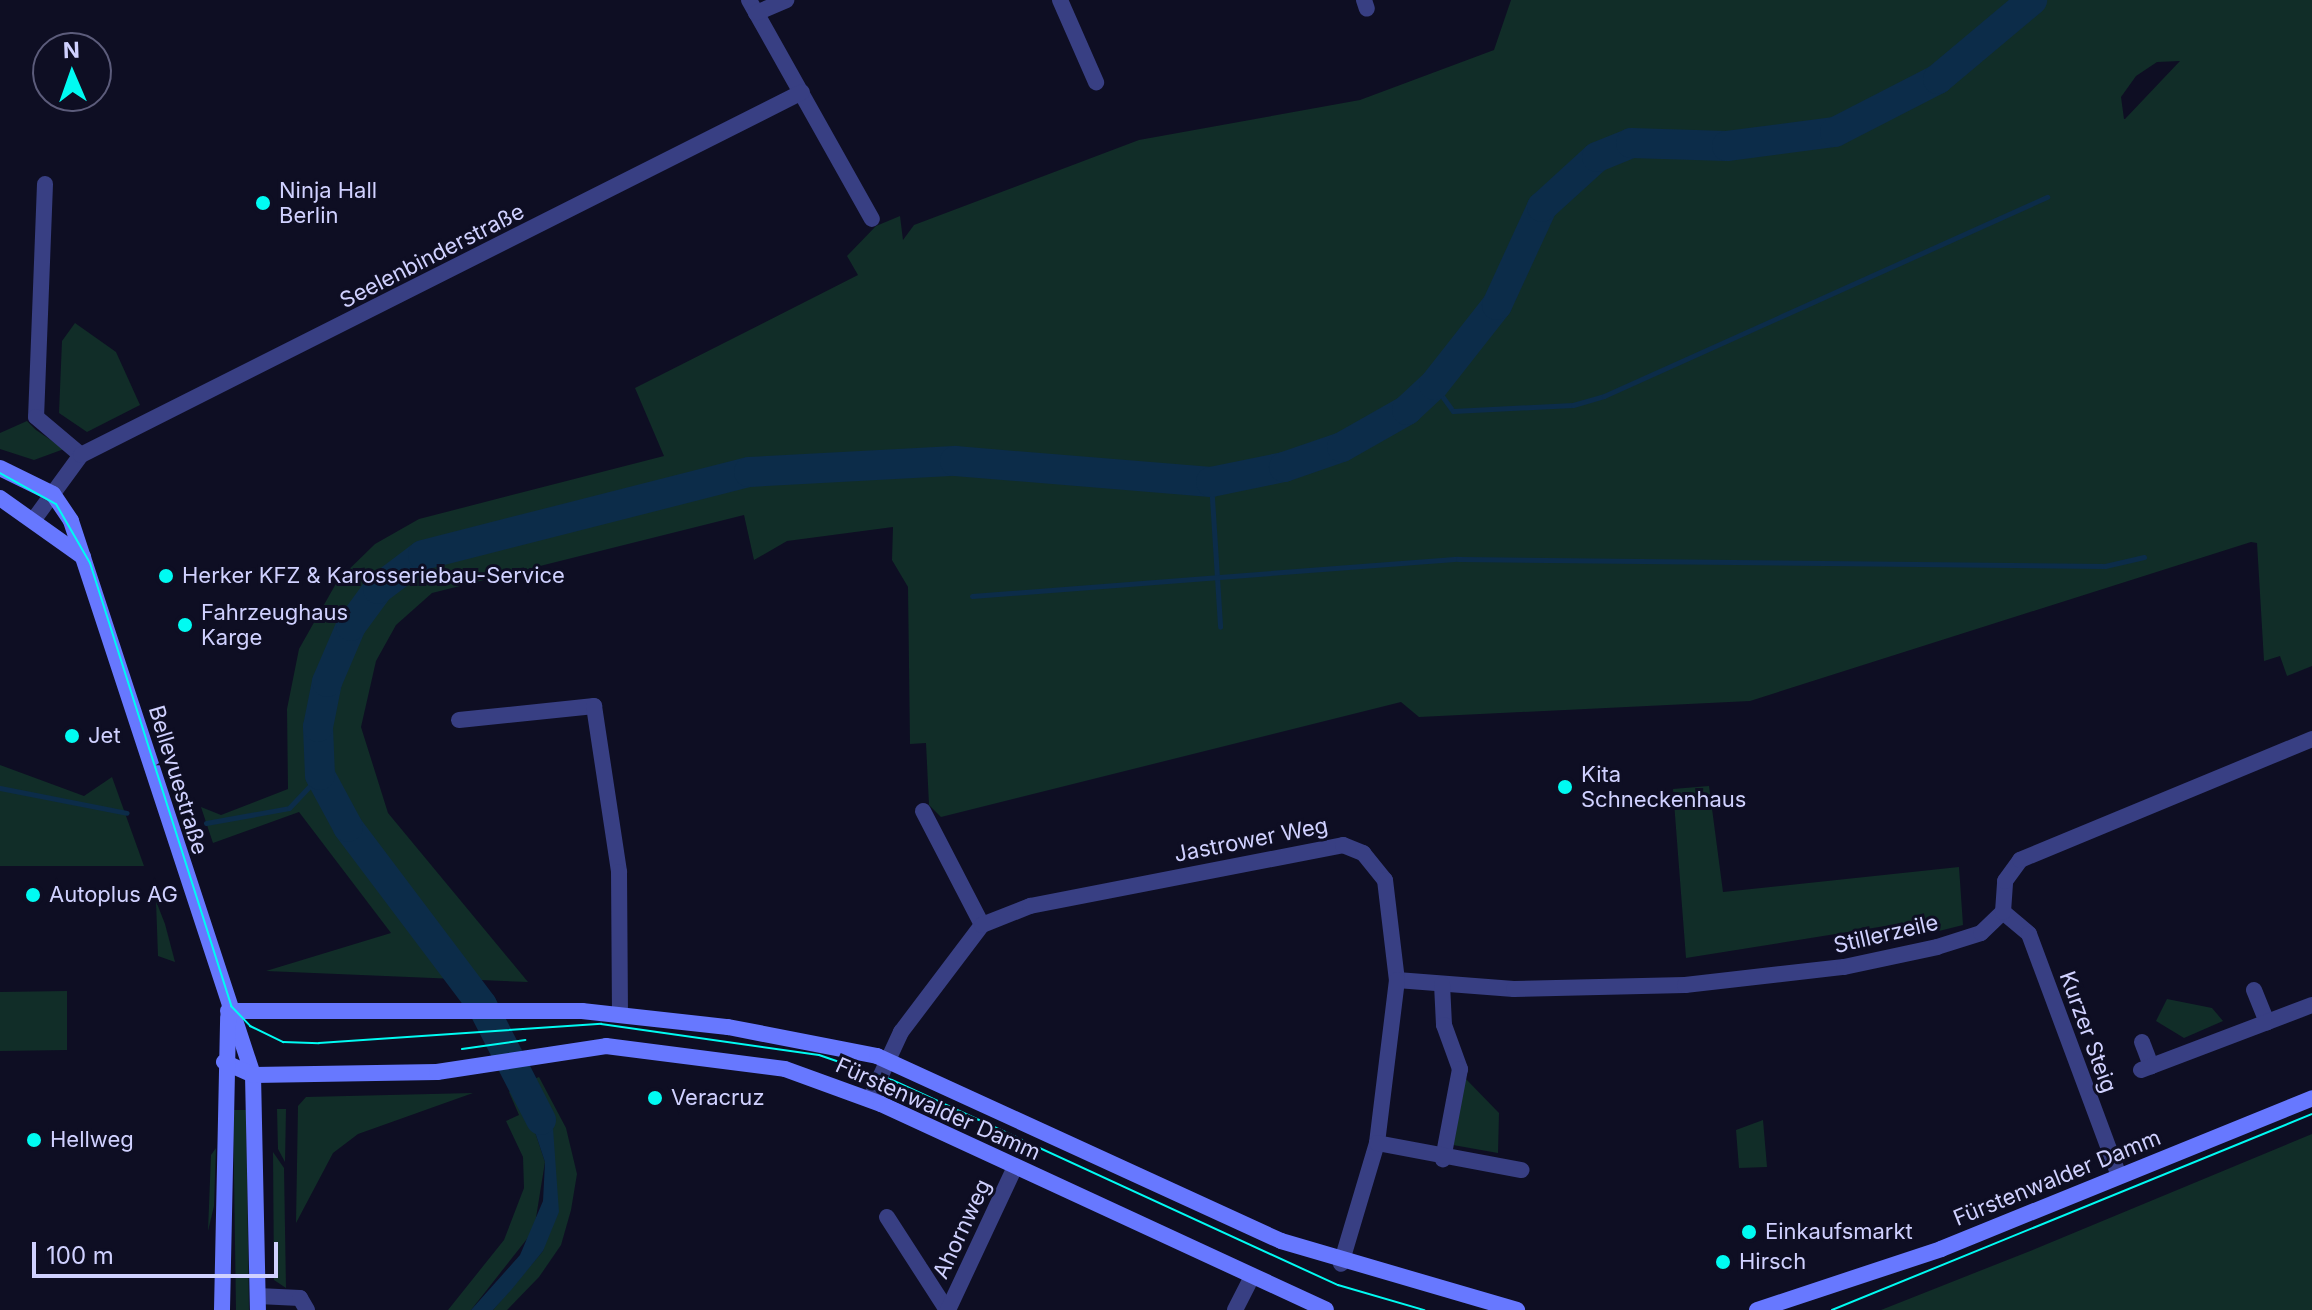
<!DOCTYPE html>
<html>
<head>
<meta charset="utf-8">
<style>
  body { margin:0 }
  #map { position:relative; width:2312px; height:1310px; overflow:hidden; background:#0e0e23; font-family:Inter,sans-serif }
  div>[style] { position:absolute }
  .green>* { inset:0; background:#112d28 }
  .water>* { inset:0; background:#0c2c49 }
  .stream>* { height:5px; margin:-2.5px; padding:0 2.5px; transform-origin:2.5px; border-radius:2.5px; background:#0c2c49 }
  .river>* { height:30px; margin:-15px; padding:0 15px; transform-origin:15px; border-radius:15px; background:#0c2c49 }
  .street>* { height:16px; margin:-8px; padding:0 8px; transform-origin:8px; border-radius:8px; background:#383f83 }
  .secondary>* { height:16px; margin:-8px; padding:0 8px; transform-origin:8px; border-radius:8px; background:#6778ff }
  .tram>* { height:2px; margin:-1px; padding:0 1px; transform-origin:1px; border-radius:1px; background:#00fbf2 }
  .dots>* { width:22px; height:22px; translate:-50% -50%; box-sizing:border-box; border:4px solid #0e0e23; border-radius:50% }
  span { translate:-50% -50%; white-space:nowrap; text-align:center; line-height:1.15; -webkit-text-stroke:6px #0e0e23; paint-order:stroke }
  .poi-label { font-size:22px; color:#d0d1ff }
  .left { translate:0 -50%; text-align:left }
  .street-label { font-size:22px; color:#d0d1ff }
  .north { position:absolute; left:32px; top:32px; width:80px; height:80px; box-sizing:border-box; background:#0e0e23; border:2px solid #5c5c7b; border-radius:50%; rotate:358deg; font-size:22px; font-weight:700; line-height:32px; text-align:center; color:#d0d1ff }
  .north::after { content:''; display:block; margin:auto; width:28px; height:36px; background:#00fbf2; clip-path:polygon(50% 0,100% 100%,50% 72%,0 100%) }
  .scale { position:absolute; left:32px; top:1242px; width:246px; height:36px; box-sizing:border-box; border:4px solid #d0d1ff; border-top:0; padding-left:10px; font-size:24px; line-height:28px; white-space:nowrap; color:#d0d1ff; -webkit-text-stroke:6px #0e0e23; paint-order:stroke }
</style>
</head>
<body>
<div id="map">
  <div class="green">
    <i style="clip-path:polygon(evenodd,1511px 0,2312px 0,2312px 666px,2287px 676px,2280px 656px,2264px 661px,2257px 543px,2251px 542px,1750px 701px,1419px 717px,1401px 702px,941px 817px,929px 805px,926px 743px,910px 744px,908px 587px,892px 560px,893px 527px,787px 541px,754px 560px,744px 515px,432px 593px,396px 625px,376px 661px,361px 727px,388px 813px,528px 982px,266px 971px,391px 933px,299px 812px,213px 843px,201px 807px,221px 815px,288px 789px,287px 709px,299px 649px,338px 580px,375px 544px,419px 519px,664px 456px,635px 388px,858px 275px,847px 256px,876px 226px,900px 216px,903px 240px,914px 225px,1139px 140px,1360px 100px,1494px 50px,1511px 0,2180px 61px,2125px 119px,2124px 119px,2121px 97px,2136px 76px,2157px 62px,2180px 61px)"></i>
    <i style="clip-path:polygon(75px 323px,116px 352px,140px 405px,87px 432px,59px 413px,62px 341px)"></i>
    <i style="clip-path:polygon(27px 421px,36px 430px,64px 449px,34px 460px,0 449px,0 433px)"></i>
    <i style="clip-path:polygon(0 765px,84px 796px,112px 777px,144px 866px,0 866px)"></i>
    <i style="clip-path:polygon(1709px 786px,1723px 892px,1959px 867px,1963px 925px,1939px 931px,1935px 918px,1686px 958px,1673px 789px)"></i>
    <i style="clip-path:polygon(156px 901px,165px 924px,175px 962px,158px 956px)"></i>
    <i style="clip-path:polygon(67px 991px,67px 1050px,0 1051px,0 992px)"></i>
    <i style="clip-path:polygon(2167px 999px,2212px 1008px,2223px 1021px,2184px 1038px,2156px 1021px)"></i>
    <i style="clip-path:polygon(539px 1077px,566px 1128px,577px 1174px,571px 1210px,561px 1245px,539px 1277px,507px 1310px,493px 1310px,543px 1251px,553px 1128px,531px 1080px)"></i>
    <i style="clip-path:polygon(1464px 1077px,1499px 1113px,1498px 1153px,1453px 1145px)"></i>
    <i style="clip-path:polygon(519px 1084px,545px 1162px,534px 1230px,471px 1310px,448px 1310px,504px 1240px,524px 1188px,523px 1157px,506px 1121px,519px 1115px,509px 1092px)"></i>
    <i style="clip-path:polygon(473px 1093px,358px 1134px,333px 1153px,296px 1223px,298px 1106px,306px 1097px)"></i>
    <i style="clip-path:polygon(277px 1109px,286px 1109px,285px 1162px,278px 1149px)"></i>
    <i style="clip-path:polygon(233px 1110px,246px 1110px,249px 1310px,236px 1310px)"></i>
    <i style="clip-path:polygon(1763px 1120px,1767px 1167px,1739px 1168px,1736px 1130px)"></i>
    <i style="clip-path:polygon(2312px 1134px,2312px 1310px,1881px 1310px,2035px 1249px)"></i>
    <i style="clip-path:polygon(216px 1148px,214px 1206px,208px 1231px,211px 1155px)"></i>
    <i style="clip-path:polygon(273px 1152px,284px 1168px,286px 1288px,274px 1280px)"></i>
  </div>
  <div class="water">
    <i style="clip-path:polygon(531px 1080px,553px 1128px,559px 1212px,543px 1251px,512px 1289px,493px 1310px,471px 1310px,520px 1255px,543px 1201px,545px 1162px,519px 1084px)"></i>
  </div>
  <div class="stream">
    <i style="left:1434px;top:385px;width:32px;rotate:54deg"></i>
    <i style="left:1453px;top:411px;width:120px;rotate:-2.9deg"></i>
    <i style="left:1573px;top:405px;width:32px;rotate:-16deg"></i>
    <i style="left:1604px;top:396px;width:486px;rotate:-24.2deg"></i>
    <i style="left:1211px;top:482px;width:145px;rotate:86.4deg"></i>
    <i style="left:972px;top:596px;width:487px;rotate:-4.4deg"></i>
    <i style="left:1458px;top:559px;width:647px;rotate:0.62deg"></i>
    <i style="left:2105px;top:566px;width:40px;rotate:-13deg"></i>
    <i style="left:0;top:788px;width:129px;rotate:11.1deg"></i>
    <i style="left:206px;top:823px;width:84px;rotate:-10.2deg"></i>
    <i style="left:289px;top:808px;width:45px;rotate:-46.8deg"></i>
  </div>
  <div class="river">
    <i style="left:541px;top:1120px;width:129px;rotate:-117.2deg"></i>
    <i style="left:482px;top:1005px;width:223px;rotate:-127deg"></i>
    <i style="left:348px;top:827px;width:59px;rotate:-118.3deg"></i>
    <i style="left:320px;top:775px;width:48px;rotate:-92.4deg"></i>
    <i style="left:318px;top:727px;width:46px;rotate:-78.7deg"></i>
    <i style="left:327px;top:682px;width:61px;rotate:-66.8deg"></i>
    <i style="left:351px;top:626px;width:46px;rotate:-53.9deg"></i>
    <i style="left:378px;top:589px;width:56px;rotate:-37.1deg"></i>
    <i style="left:423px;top:555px;width:336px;rotate:-14.3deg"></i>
    <i style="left:749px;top:472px;width:206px;rotate:-3.1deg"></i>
    <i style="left:955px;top:461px;width:257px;rotate:4.7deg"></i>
    <i style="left:1211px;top:482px;width:75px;rotate:-11.6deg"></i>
    <i style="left:1284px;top:467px;width:61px;rotate:-19deg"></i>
    <i style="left:1342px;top:447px;width:75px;rotate:-29.6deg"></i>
    <i style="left:1407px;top:410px;width:37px;rotate:-43deg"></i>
    <i style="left:1434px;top:385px;width:102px;rotate:-51.8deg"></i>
    <i style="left:1497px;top:305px;width:108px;rotate:-65.3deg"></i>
    <i style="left:1542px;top:207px;width:74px;rotate:-42.3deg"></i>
    <i style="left:1597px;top:157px;width:37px;rotate:-22deg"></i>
    <i style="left:1631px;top:143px;width:96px;rotate:1.8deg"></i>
    <i style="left:1727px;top:146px;width:109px;rotate:-7.4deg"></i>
    <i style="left:1835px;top:132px;width:116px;rotate:-27.2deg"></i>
    <i style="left:1938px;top:79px;width:123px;rotate:-40deg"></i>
  </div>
  <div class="street">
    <i style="left:749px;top:0;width:251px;rotate:60.7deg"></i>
    <i style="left:1060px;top:0;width:90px;rotate:66.3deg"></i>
    <i style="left:1364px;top:0;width:9px;rotate:72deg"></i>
    <i style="left:756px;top:13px;width:33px;rotate:-23deg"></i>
    <i style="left:45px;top:184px;width:233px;rotate:92.2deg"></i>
    <i style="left:36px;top:417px;width:59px;rotate:40.2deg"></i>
    <i style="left:35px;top:518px;width:78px;rotate:-53.9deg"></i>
    <i style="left:81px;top:455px;width:807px;rotate:-26.72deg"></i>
    <i style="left:459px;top:720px;width:136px;rotate:-5.9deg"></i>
    <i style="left:594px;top:706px;width:168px;rotate:81.4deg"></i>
    <i style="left:619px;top:872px;width:142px;rotate:89.6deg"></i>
    <i style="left:923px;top:811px;width:128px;rotate:62.6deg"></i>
    <i style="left:2003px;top:912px;width:34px;rotate:40deg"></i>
    <i style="left:2029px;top:934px;width:258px;rotate:69.6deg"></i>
    <i style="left:1397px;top:980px;width:117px;rotate:4.4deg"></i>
    <i style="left:1514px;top:989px;width:171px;rotate:-1.3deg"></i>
    <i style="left:1685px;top:985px;width:160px;rotate:-6.5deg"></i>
    <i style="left:1844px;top:967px;width:95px;rotate:-12.1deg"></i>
    <i style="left:1937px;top:947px;width:46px;rotate:-17.7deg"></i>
    <i style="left:1981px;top:933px;width:30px;rotate:-44deg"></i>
    <i style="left:2003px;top:912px;width:31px;rotate:-86deg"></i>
    <i style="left:2005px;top:881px;width:26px;rotate:-54deg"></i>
    <i style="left:2020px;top:860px;width:316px;rotate:-22.5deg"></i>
    <i style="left:1442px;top:984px;width:41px;rotate:87.2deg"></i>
    <i style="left:1444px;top:1025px;width:47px;rotate:70deg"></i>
    <i style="left:1460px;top:1069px;width:92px;rotate:100.7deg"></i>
    <i style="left:2254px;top:990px;width:35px;rotate:68deg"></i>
    <i style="left:2142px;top:1042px;width:26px;rotate:69deg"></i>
    <i style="left:2141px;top:1070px;width:183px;rotate:-20.8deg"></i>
    <i style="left:870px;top:1099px;width:74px;rotate:-65.2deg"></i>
    <i style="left:901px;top:1032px;width:134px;rotate:-52.9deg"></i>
    <i style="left:982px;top:925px;width:52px;rotate:-21.6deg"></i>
    <i style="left:1030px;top:906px;width:319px;rotate:-11deg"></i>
    <i style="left:1343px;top:845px;width:22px;rotate:22deg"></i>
    <i style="left:1363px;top:853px;width:35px;rotate:51deg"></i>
    <i style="left:1385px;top:880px;width:101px;rotate:83.2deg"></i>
    <i style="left:1397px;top:980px;width:164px;rotate:97deg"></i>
    <i style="left:1377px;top:1143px;width:126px;rotate:106.6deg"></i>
    <i style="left:1377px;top:1143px;width:147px;rotate:10.6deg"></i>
    <i style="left:887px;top:1217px;width:111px;rotate:57.2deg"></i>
    <i style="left:258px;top:1296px;width:42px;rotate:2.7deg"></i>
    <i style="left:300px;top:1298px;width:14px;rotate:60deg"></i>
    <i style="left:948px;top:1310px;width:158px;rotate:-64.9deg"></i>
    <i style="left:1235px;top:1310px;width:38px;rotate:-63deg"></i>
  </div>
  <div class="secondary">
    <i style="left:0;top:468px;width:59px;rotate:26.1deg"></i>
    <i style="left:53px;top:494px;width:32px;rotate:56deg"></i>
    <i style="left:71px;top:521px;width:583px;rotate:71.81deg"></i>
    <i style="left:253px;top:1075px;width:235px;rotate:88.8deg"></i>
    <i style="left:0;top:498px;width:102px;rotate:35.4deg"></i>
    <i style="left:228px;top:1011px;width:354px"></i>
    <i style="left:582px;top:1011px;width:147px;rotate:6.3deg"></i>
    <i style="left:728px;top:1027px;width:152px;rotate:11deg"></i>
    <i style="left:877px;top:1056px;width:444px;rotate:24.6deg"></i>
    <i style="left:1281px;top:1241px;width:246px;rotate:16.3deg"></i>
    <i style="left:224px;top:1062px;width:32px;rotate:24deg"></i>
    <i style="left:253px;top:1075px;width:184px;rotate:-0.9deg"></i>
    <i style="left:437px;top:1072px;width:171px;rotate:-8.7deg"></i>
    <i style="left:606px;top:1046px;width:180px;rotate:7.3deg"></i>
    <i style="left:785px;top:1069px;width:102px;rotate:20deg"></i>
    <i style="left:881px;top:1104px;width:490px;rotate:24.8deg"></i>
    <i style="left:222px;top:1310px;width:293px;rotate:-88.8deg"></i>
    <i style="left:1757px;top:1310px;width:194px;rotate:-18.3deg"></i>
    <i style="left:1941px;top:1249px;width:401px;rotate:-22.1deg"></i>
  </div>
  <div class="tram">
    <i style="left:0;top:473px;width:64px;rotate:29deg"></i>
    <i style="left:56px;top:504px;width:68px;rotate:60deg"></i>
    <i style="left:90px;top:563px;width:465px;rotate:72.3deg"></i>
    <i style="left:231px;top:1006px;width:28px;rotate:46deg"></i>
    <i style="left:250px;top:1026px;width:37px;rotate:26deg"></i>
    <i style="left:283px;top:1042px;width:36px;rotate:2deg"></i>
    <i style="left:319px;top:1043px;width:283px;rotate:-3.9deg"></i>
    <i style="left:601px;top:1024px;width:220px;rotate:8.1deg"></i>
    <i style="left:819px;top:1055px;width:77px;rotate:18.9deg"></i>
    <i style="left:892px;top:1080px;width:491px;rotate:24.7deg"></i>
    <i style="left:1338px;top:1285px;width:90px;rotate:16.2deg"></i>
    <i style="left:462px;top:1049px;width:64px;rotate:-8.1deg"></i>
    <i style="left:1832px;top:1310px;width:518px;rotate:-22.21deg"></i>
  </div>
  <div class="dots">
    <i style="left:263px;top:203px;background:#00fbf2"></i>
    <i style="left:166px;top:576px;background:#00fbf2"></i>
    <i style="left:185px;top:625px;background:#00fbf2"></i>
    <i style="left:72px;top:736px;background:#00fbf2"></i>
    <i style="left:1565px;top:787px;background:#00fbf2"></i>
    <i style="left:33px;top:895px;background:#00fbf2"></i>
    <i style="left:655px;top:1098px;background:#00fbf2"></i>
    <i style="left:34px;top:1140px;background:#00fbf2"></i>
    <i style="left:1749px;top:1232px;background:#00fbf2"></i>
    <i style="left:1723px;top:1262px;background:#00fbf2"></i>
  </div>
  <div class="poi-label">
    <span class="left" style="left:279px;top:203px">Ninja Hall<br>Berlin</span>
    <span class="left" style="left:182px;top:576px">Herker KFZ &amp; Karosseriebau-Service</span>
    <span class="left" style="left:201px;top:625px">Fahrzeughaus<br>Karge</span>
    <span class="left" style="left:88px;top:736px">Jet</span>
    <span class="left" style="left:1581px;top:787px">Kita<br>Schneckenhaus</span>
    <span class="left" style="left:49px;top:895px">Autoplus AG</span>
    <span class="left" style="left:671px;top:1098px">Veracruz</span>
    <span class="left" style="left:50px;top:1140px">Hellweg</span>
    <span class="left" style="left:1765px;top:1232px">Einkaufsmarkt</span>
    <span class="left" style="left:1739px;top:1262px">Hirsch</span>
  </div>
  <div class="street-label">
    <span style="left:432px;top:256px;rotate:-27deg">Seelenbinderstraße</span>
    <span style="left:178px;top:780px;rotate:73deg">Bellevuestraße</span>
    <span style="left:1251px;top:840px;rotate:-11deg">Jastrower Weg</span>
    <span style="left:1886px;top:934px;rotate:-13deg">Stillerzeile</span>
    <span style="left:2088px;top:1032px;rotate:70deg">Kurzer Steig</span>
    <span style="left:938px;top:1109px;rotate:24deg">Fürstenwalder Damm</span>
    <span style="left:2057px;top:1178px;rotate:-22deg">Fürstenwalder Damm</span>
    <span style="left:962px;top:1229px;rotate:-65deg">Ahornweg</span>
  </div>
  <div class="north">N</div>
  <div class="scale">100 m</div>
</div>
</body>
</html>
